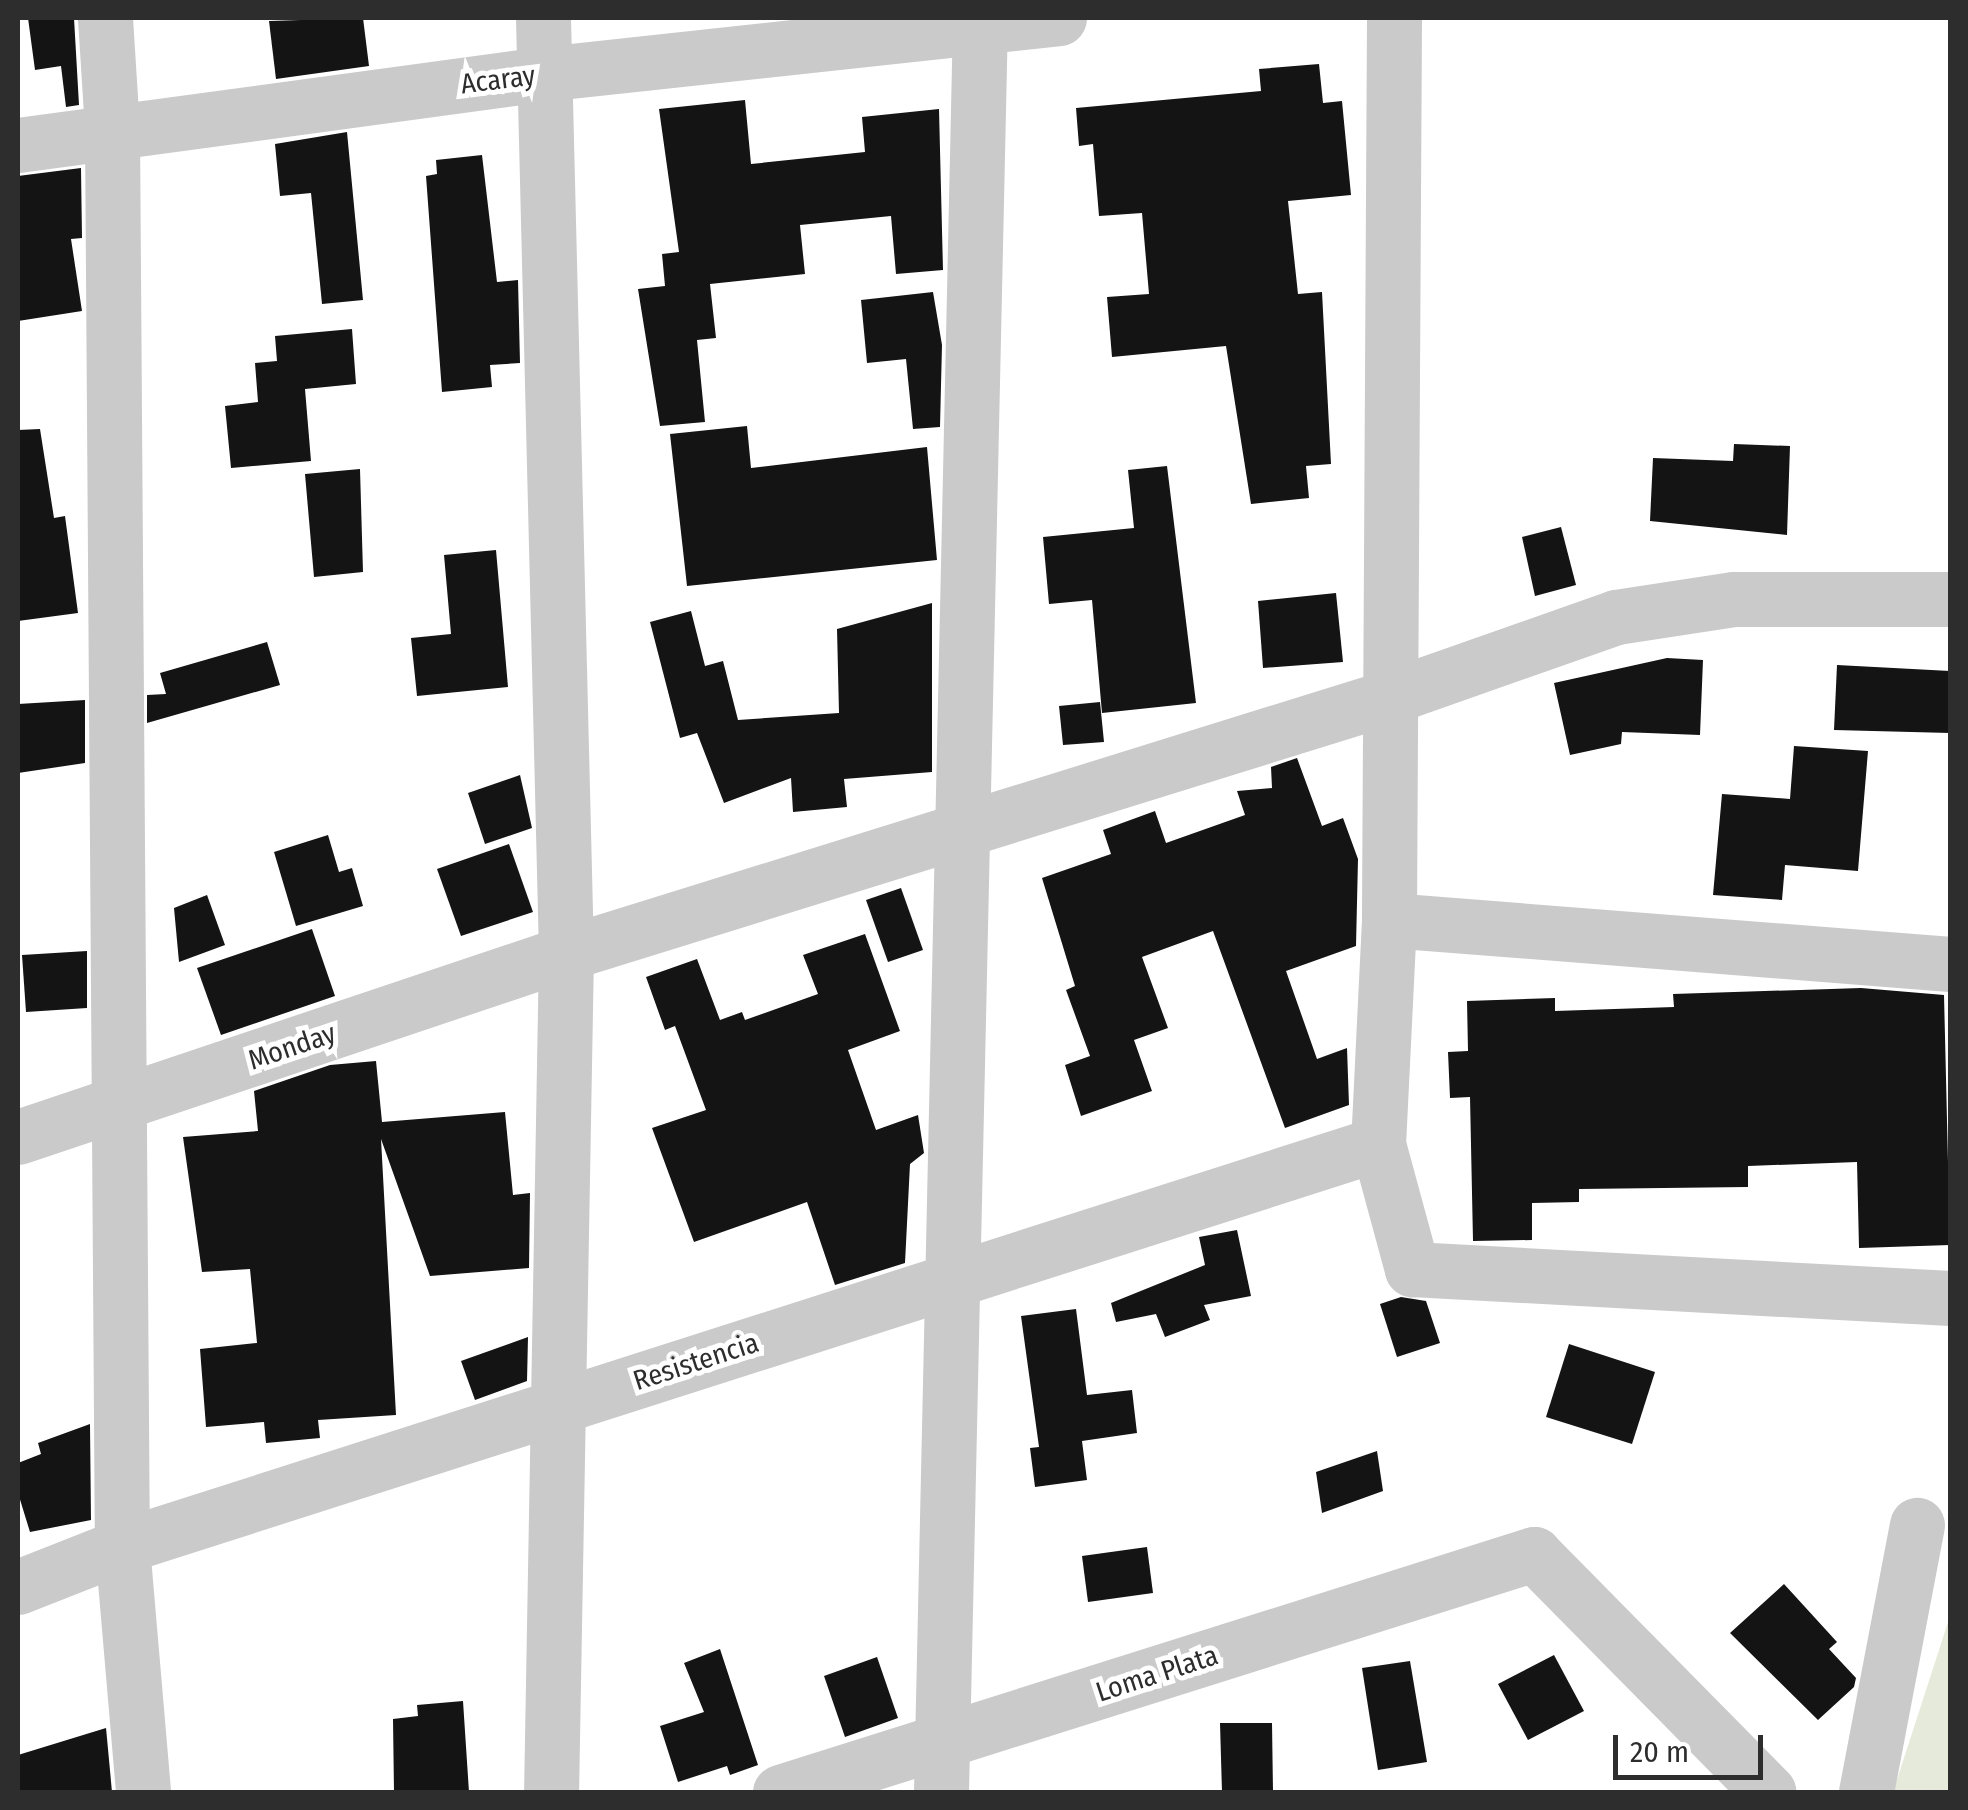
<!DOCTYPE html>
<html>
<head>
<meta charset="utf-8">
<style>
  body { margin:0 }
  #map { position:relative; width:1968px; height:1810px; overflow:hidden; background:#fff; font-family:"Fira Sans Condensed",sans-serif }
  div>[style] { position:absolute }
  .green>* { inset:0; background:#e6eadb }
  .building>* { inset:0; background:#141414 }
  .minor>* { height:55px; margin:-27.5px; padding:0 27.5px; transform-origin:27.5px; border-radius:27.5px; background:#cacaca }
  span { translate:-50% -50%; white-space:nowrap; text-align:center; line-height:1.15; -webkit-text-stroke:10px #fff; paint-order:stroke }
  .street-label { font-size:28px; color:#2d2d2d }
  .frame { position:absolute; inset:0; border:20px solid #2d2d2d; pointer-events:none }
  .scale { position:absolute; left:1613px; top:1735px; width:150px; height:45px; box-sizing:border-box; border:5px solid #2d2d2d; border-top:0; padding-left:12px; font-size:30px; line-height:35px; white-space:nowrap; color:#2d2d2d; -webkit-text-stroke:8px #fff; paint-order:stroke }
</style>
</head>
<body>
<div id="map">
  <div class="green">
    <i style="clip-path:polygon(1950px 1616px,1950px 1792px,1893px 1792px)"></i>
  </div>
  <div class="building">
    <i style="clip-path:polygon(28px 18px,74px 18px,79px 105px,66px 107px,61px 66px,35px 70px)"></i>
    <i style="clip-path:polygon(363px 18px,369px 66px,276px 79px,269px 21px)"></i>
    <i style="clip-path:polygon(1319px 64px,1323px 103px,1342px 101px,1351px 195px,1288px 201px,1298px 294px,1322px 292px,1331px 464px,1306px 466px,1309px 498px,1251px 504px,1226px 346px,1112px 357px,1107px 297px,1149px 294px,1142px 213px,1099px 216px,1093px 144px,1079px 146px,1076px 108px,1261px 91px,1259px 69px)"></i>
    <i style="clip-path:polygon(745px 100px,751px 164px,865px 152px,862px 117px,939px 109px,943px 270px,896px 274px,891px 216px,800px 225px,805px 274px,710px 284px,716px 338px,697px 340px,705px 422px,660px 426px,638px 289px,665px 286px,662px 254px,679px 252px,659px 109px)"></i>
    <i style="clip-path:polygon(347px 132px,363px 300px,322px 304px,311px 193px,280px 196px,275px 144px)"></i>
    <i style="clip-path:polygon(482px 155px,497px 282px,518px 280px,520px 363px,490px 365px,492px 387px,442px 392px,426px 176px,437px 174px,436px 160px)"></i>
    <i style="clip-path:polygon(81px 168px,82px 238px,71px 239px,82px 311px,18px 321px,18px 176px)"></i>
    <i style="clip-path:polygon(933px 292px,942px 345px,940px 427px,913px 429px,906px 359px,867px 363px,861px 300px)"></i>
    <i style="clip-path:polygon(352px 329px,356px 384px,305px 389px,311px 461px,231px 468px,225px 406px,258px 402px,255px 363px,277px 361px,275px 336px)"></i>
    <i style="clip-path:polygon(747px 426px,751px 468px,927px 447px,937px 560px,687px 586px,670px 434px)"></i>
    <i style="clip-path:polygon(40px 429px,54px 518px,65px 516px,78px 613px,18px 621px,18px 430px)"></i>
    <i style="clip-path:polygon(1734px 444px,1790px 446px,1787px 535px,1650px 521px,1653px 458px,1733px 461px)"></i>
    <i style="clip-path:polygon(1167px 466px,1196px 703px,1102px 713px,1092px 600px,1049px 604px,1043px 537px,1134px 528px,1128px 470px)"></i>
    <i style="clip-path:polygon(360px 469px,363px 572px,314px 577px,305px 474px)"></i>
    <i style="clip-path:polygon(1561px 527px,1576px 585px,1535px 596px,1522px 537px)"></i>
    <i style="clip-path:polygon(496px 550px,508px 687px,417px 696px,411px 638px,451px 634px,444px 555px)"></i>
    <i style="clip-path:polygon(1336px 593px,1343px 662px,1263px 668px,1258px 601px)"></i>
    <i style="clip-path:polygon(932px 603px,932px 772px,844px 779px,847px 807px,793px 812px,791px 778px,724px 803px,697px 733px,680px 738px,650px 622px,691px 611px,705px 666px,723px 661px,738px 720px,839px 713px,837px 629px)"></i>
    <i style="clip-path:polygon(267px 642px,280px 685px,147px 723px,147px 695px,166px 694px,160px 673px)"></i>
    <i style="clip-path:polygon(1667px 658px,1703px 660px,1700px 735px,1622px 732px,1621px 744px,1570px 755px,1554px 683px)"></i>
    <i style="clip-path:polygon(1837px 665px,1950px 671px,1950px 733px,1834px 730px)"></i>
    <i style="clip-path:polygon(85px 700px,85px 763px,18px 773px,18px 704px)"></i>
    <i style="clip-path:polygon(1100px 702px,1104px 742px,1063px 745px,1059px 706px)"></i>
    <i style="clip-path:polygon(1794px 746px,1868px 751px,1858px 871px,1785px 865px,1782px 900px,1713px 895px,1722px 794px,1790px 799px)"></i>
    <i style="clip-path:polygon(1297px 758px,1322px 826px,1343px 818px,1358px 859px,1356px 946px,1286px 971px,1317px 1059px,1347px 1048px,1349px 1105px,1285px 1128px,1213px 931px,1142px 957px,1168px 1028px,1134px 1040px,1152px 1091px,1081px 1116px,1065px 1065px,1090px 1056px,1066px 990px,1075px 986px,1042px 878px,1111px 854px,1103px 830px,1155px 811px,1166px 843px,1245px 815px,1237px 791px,1272px 788px,1271px 767px)"></i>
    <i style="clip-path:polygon(520px 775px,532px 828px,485px 844px,468px 793px)"></i>
    <i style="clip-path:polygon(328px 835px,339px 872px,352px 868px,363px 906px,296px 926px,274px 852px)"></i>
    <i style="clip-path:polygon(509px 844px,533px 912px,461px 936px,437px 869px)"></i>
    <i style="clip-path:polygon(901px 888px,923px 950px,888px 962px,866px 900px)"></i>
    <i style="clip-path:polygon(207px 895px,225px 945px,179px 962px,174px 908px)"></i>
    <i style="clip-path:polygon(312px 929px,335px 996px,221px 1035px,197px 968px)"></i>
    <i style="clip-path:polygon(865px 934px,900px 1031px,848px 1050px,876px 1130px,918px 1115px,924px 1153px,910px 1164px,905px 1263px,835px 1285px,807px 1202px,694px 1242px,652px 1128px,706px 1110px,675px 1026px,665px 1030px,646px 977px,697px 959px,720px 1020px,742px 1012px,745px 1020px,818px 994px,803px 955px)"></i>
    <i style="clip-path:polygon(87px 951px,87px 1008px,26px 1012px,22px 955px)"></i>
    <i style="clip-path:polygon(1861px 988px,1944px 995px,1950px 1245px,1859px 1248px,1857px 1162px,1748px 1166px,1748px 1187px,1579px 1189px,1579px 1202px,1532px 1203px,1532px 1240px,1473px 1241px,1470px 1097px,1450px 1098px,1448px 1052px,1468px 1051px,1467px 1001px,1555px 998px,1555px 1011px,1674px 1007px,1673px 994px)"></i>
    <i style="clip-path:polygon(376px 1061px,382px 1122px,505px 1112px,513px 1195px,530px 1193px,529px 1268px,430px 1276px,381px 1139px,396px 1415px,318px 1420px,320px 1438px,266px 1443px,264px 1422px,206px 1427px,200px 1349px,257px 1343px,250px 1269px,202px 1272px,183px 1137px,258px 1131px,254px 1091px,330px 1065px)"></i>
    <i style="clip-path:polygon(1237px 1230px,1251px 1296px,1204px 1305px,1210px 1320px,1165px 1337px,1156px 1314px,1116px 1322px,1111px 1303px,1205px 1265px,1199px 1237px)"></i>
    <i style="clip-path:polygon(1401px 1297px,1426px 1301px,1440px 1343px,1397px 1357px,1380px 1304px)"></i>
    <i style="clip-path:polygon(1076px 1309px,1087px 1395px,1132px 1390px,1137px 1433px,1082px 1441px,1087px 1480px,1035px 1487px,1030px 1448px,1039px 1447px,1021px 1316px)"></i>
    <i style="clip-path:polygon(528px 1337px,527px 1381px,475px 1400px,461px 1361px)"></i>
    <i style="clip-path:polygon(1569px 1344px,1655px 1372px,1632px 1444px,1546px 1417px)"></i>
    <i style="clip-path:polygon(90px 1424px,91px 1520px,30px 1532px,18px 1493px,18px 1463px,41px 1454px,38px 1443px)"></i>
    <i style="clip-path:polygon(1377px 1451px,1383px 1491px,1322px 1513px,1316px 1472px)"></i>
    <i style="clip-path:polygon(1147px 1547px,1153px 1593px,1088px 1602px,1082px 1556px)"></i>
    <i style="clip-path:polygon(1784px 1584px,1837px 1642px,1829px 1649px,1856px 1678px,1854px 1687px,1818px 1720px,1730px 1633px)"></i>
    <i style="clip-path:polygon(720px 1649px,758px 1765px,730px 1775px,727px 1766px,678px 1782px,660px 1726px,704px 1712px,684px 1663px)"></i>
    <i style="clip-path:polygon(1554px 1655px,1584px 1711px,1528px 1740px,1498px 1684px)"></i>
    <i style="clip-path:polygon(877px 1657px,898px 1718px,845px 1737px,824px 1676px)"></i>
    <i style="clip-path:polygon(1410px 1661px,1427px 1762px,1378px 1770px,1362px 1668px)"></i>
    <i style="clip-path:polygon(463px 1701px,469px 1792px,394px 1792px,393px 1719px,418px 1716px,417px 1705px)"></i>
    <i style="clip-path:polygon(1220px 1723px,1272px 1723px,1273px 1792px,1222px 1792px)"></i>
    <i style="clip-path:polygon(106px 1728px,112px 1792px,18px 1792px,18px 1755px)"></i>
  </div>
  <div class="minor">
    <i style="left:105px;top:18px;width:111px;rotate:86.4deg"></i>
    <i style="left:112px;top:129px;width:1417px;rotate:89.6deg"></i>
    <i style="left:122px;top:1546px;width:247px;rotate:85.1deg"></i>
    <i style="left:543px;top:18px;width:935px;rotate:88.59deg"></i>
    <i style="left:566px;top:953px;width:839px;rotate:91.02deg"></i>
    <i style="left:1394px;top:18px;width:902px;rotate:90.32deg"></i>
    <i style="left:1389px;top:920px;width:224px;rotate:92.8deg"></i>
    <i style="left:1378px;top:1144px;width:130px;rotate:74.8deg"></i>
    <i style="left:1412px;top:1269px;width:539px;rotate:3.09deg"></i>
    <i style="left:18px;top:145px;width:530px;rotate:-7.7deg"></i>
    <i style="left:543px;top:74px;width:519px;rotate:-6.19deg"></i>
    <i style="left:1389px;top:920px;width:563px;rotate:4.48deg"></i>
    <i style="left:18px;top:1137px;width:578px;rotate:-18.56deg"></i>
    <i style="left:566px;top:953px;width:859px;rotate:-17.27deg"></i>
    <i style="left:1386px;top:698px;width:244px;rotate:-19.4deg"></i>
    <i style="left:1616px;top:617px;width:119px;rotate:-8.7deg"></i>
    <i style="left:1734px;top:599px;width:216px"></i>
    <i style="left:18px;top:1587px;width:112px;rotate:-21.5deg"></i>
    <i style="left:122px;top:1546px;width:1319px;rotate:-17.75deg"></i>
    <i style="left:780px;top:1792px;width:791px;rotate:-17.52deg"></i>
    <i style="left:1534px;top:1554px;width:334px;rotate:45.4deg"></i>
    <i style="left:941px;top:1792px;width:1774px;rotate:-88.74deg"></i>
    <i style="left:1866px;top:1792px;width:272px;rotate:-79.2deg"></i>
  </div>
  <div class="street-label">
    <span style="left:498px;top:80px;rotate:-7deg">Acaray</span>
    <span style="left:292px;top:1047px;rotate:-19deg">Monday</span>
    <span style="left:696px;top:1362px;rotate:-18deg">Resistencia</span>
    <span style="left:1157px;top:1674px;rotate:-18deg">Loma Plata</span>
  </div>
  <div class="frame"></div>
  <div class="scale">20 m</div>
</div>
</body>
</html>
